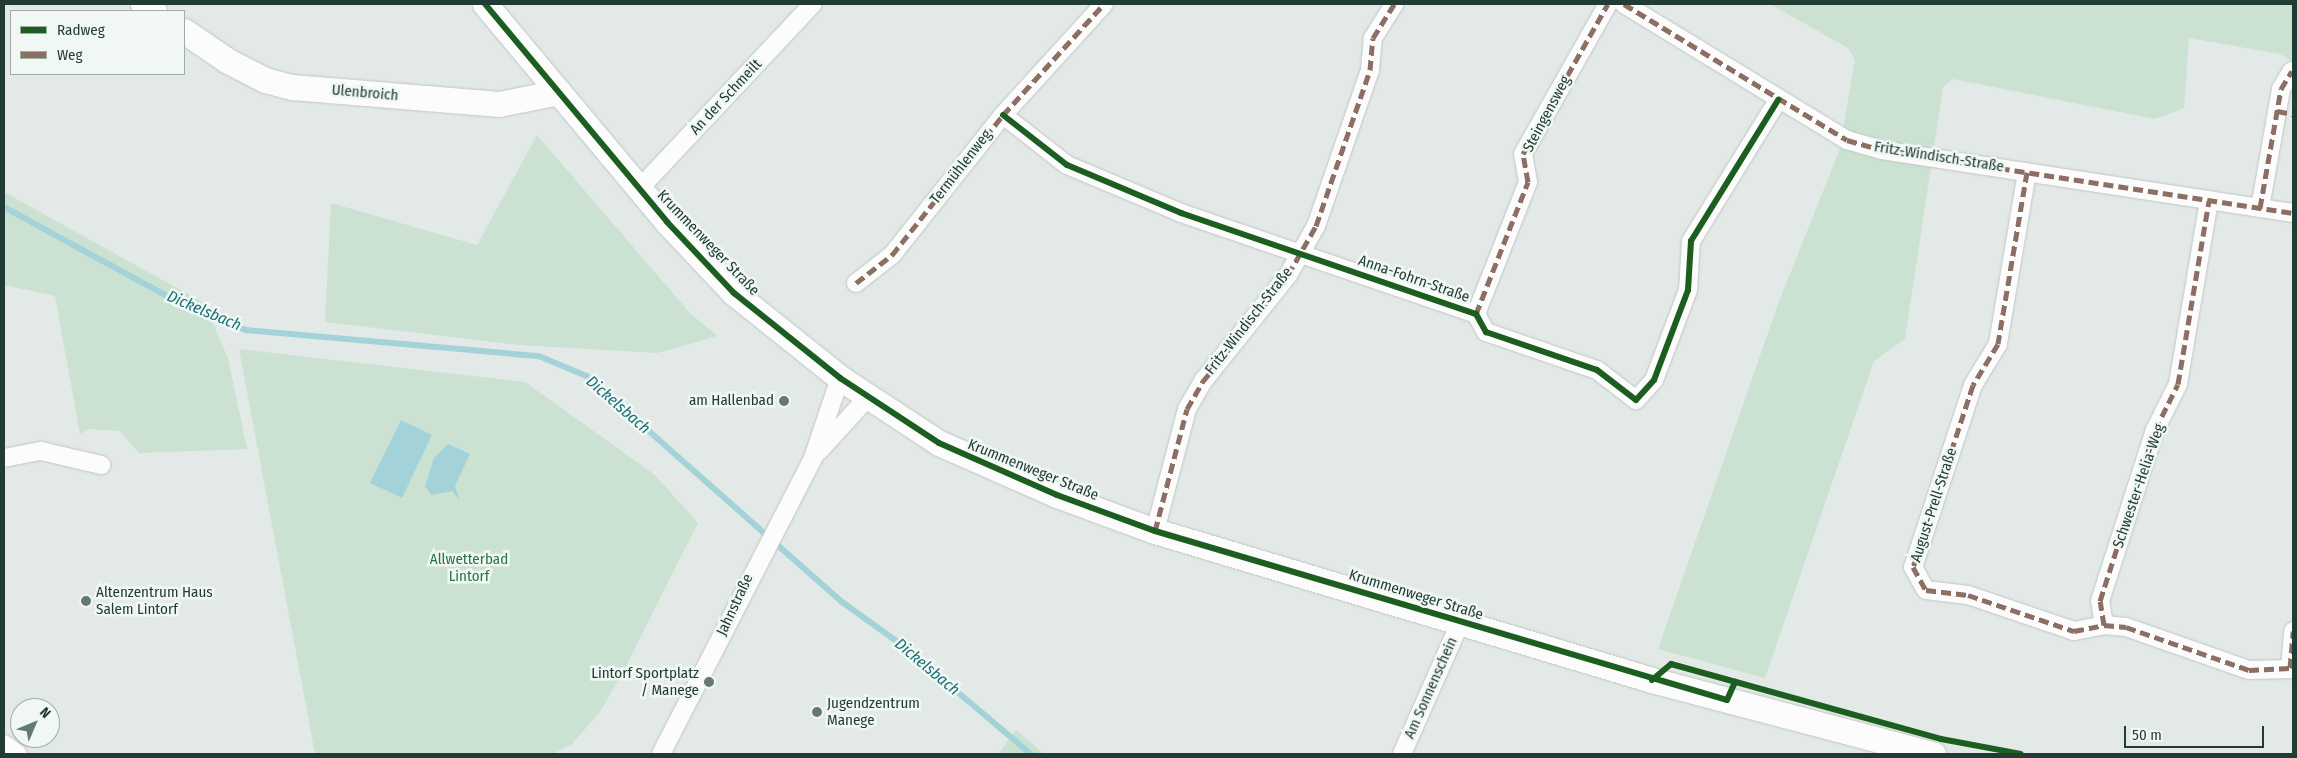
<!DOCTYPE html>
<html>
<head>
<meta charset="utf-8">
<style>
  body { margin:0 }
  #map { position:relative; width:2297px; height:758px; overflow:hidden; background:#e3e9e6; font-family:"Fira Sans Condensed",sans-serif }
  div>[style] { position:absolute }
  .green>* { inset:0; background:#cbe2d2 }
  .water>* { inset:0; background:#a3d3d8 }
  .stream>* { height:5.5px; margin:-2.75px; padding:0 2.75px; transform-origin:2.75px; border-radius:2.75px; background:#a3d3d8 }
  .roads { filter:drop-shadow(0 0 1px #c0c6c3) drop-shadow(0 0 1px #c0c6c3) }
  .minor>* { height:18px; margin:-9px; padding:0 9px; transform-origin:9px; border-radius:9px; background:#fbfcfb }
  .secondary>* { height:25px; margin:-12.5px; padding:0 12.5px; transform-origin:12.5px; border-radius:12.5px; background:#fbfcfb }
  .quiet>* { height:5px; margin-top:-2.5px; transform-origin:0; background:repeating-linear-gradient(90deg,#8d6e63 0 10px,transparent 0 15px) }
  .cycleway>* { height:6px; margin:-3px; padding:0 3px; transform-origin:3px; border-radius:3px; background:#1b5e20 }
  .dots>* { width:14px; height:14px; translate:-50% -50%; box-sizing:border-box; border:2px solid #f1f8f4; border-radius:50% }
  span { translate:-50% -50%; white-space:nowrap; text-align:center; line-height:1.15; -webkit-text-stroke:5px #f1f8f4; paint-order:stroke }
  .street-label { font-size:15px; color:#203c34 }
  .poi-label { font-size:15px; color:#203c34 }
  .right { translate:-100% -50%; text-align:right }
  .left { translate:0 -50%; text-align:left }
  .park-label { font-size:15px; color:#2a7443 }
  .water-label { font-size:16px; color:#196e7a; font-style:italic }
  .frame { position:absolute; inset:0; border:5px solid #203c34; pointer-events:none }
  .legend { position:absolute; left:10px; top:10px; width:175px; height:65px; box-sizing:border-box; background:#f1f8f4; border:1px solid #9dada7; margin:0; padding:6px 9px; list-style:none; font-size:15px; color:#203c34 }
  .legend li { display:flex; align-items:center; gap:10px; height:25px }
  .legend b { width:25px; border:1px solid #9dada7 }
  .north { position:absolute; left:10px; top:698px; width:50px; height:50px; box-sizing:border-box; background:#f1f8f4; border:1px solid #9dada7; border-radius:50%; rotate:45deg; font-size:14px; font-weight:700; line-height:20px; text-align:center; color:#203c34 }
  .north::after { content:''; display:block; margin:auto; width:18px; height:22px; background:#647972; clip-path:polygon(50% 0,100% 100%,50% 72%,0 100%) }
  .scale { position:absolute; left:2124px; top:726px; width:140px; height:22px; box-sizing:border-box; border:2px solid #203c34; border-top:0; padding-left:6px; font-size:15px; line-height:18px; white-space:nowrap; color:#203c34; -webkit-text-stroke:4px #f1f8f4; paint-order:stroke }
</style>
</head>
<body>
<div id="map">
  <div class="green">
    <i style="clip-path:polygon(1770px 4px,2293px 4px,2293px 62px,2280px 54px,2189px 38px,2184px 108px,2155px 119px,1953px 79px,1943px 87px,1905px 339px,1874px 361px,1765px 678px,1658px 649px,1778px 304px,1839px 151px,1855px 60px,1848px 48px)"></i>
    <i style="clip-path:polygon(537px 135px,690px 313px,717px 336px,657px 353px,519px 345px,325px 322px,331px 203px,477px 245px)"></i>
    <i style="clip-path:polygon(4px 192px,204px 303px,228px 358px,247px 449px,139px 453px,120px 431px,88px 429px,80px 434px,55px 296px,4px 285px)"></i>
    <i style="clip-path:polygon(239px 349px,525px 382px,655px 475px,698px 523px,624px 670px,600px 712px,572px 744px,553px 754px,315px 754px)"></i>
    <i style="clip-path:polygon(1016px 730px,1044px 754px,998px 754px)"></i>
  </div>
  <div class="water">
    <i style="clip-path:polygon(401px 420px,432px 435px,402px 498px,370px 483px)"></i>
    <i style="clip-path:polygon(448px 444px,470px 454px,455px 486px,460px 501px,452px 491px,431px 495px,425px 486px,434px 458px)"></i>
  </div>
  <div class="stream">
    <i style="left:4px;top:207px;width:211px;rotate:28.6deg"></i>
    <i style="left:189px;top:308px;width:61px;rotate:21.1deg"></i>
    <i style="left:246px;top:330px;width:294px;rotate:5.1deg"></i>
    <i style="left:539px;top:356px;width:52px;rotate:22.6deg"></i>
    <i style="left:587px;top:376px;width:339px;rotate:41.5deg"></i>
    <i style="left:841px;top:601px;width:74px;rotate:35.6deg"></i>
    <i style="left:901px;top:644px;width:170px;rotate:40.2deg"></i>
  </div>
  <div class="roads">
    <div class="minor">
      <i style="left:1624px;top:4px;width:261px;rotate:31.4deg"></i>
      <i style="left:1847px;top:140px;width:35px;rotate:16deg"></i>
      <i style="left:1881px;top:150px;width:417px;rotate:8.7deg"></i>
      <i style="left:1003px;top:115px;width:81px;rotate:38deg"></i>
      <i style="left:1067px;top:165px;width:124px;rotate:22.8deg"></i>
      <i style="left:1181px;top:213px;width:312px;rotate:18.9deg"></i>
      <i style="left:1476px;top:314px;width:21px;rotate:61deg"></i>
      <i style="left:1486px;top:332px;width:117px;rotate:18.9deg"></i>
      <i style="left:1597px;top:370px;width:49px;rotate:37.6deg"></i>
      <i style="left:1636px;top:400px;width:27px;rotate:-48deg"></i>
      <i style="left:1654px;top:380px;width:96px;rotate:-69.3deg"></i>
      <i style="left:1688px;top:290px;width:49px;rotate:-86.5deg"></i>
      <i style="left:1691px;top:241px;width:166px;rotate:-58.3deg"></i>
      <i style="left:2027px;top:172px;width:174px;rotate:99.6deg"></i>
      <i style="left:1998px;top:344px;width:48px;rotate:121.4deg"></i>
      <i style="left:1973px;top:385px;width:192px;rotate:108.2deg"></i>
      <i style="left:1913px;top:567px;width:26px;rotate:61deg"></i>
      <i style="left:1926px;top:590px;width:42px;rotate:6.8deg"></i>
      <i style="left:1968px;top:595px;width:112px;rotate:18.8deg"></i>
      <i style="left:2074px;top:631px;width:31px;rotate:-11deg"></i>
      <i style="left:2104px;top:625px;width:22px;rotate:5deg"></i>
      <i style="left:2126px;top:627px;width:130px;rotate:19.3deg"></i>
      <i style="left:2249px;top:670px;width:44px;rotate:-1.3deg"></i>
      <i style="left:639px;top:189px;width:254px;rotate:-46.8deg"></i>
      <i style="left:2260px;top:208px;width:121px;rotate:-80deg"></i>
      <i style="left:2281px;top:89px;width:21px;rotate:-59deg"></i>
      <i style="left:856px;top:283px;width:46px;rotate:-37.9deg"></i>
      <i style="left:892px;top:255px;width:179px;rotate:-51.6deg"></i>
      <i style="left:1003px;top:115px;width:150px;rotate:-47.7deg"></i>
      <i style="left:1476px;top:314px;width:142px;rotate:-68.5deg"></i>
      <i style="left:1528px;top:182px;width:28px;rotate:-100deg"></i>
      <i style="left:1523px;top:154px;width:172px;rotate:-60.5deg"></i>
      <i style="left:818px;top:452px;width:74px;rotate:-47.7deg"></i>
      <i style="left:4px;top:458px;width:38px;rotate:-11deg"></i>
      <i style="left:41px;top:451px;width:62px;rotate:13.1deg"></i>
      <i style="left:1155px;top:531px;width:126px;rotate:-75.3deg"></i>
      <i style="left:1187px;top:409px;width:34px;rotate:-60deg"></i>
      <i style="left:1204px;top:380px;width:134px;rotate:-51.3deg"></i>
      <i style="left:1288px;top:275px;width:56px;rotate:-60.3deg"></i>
      <i style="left:1316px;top:226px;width:165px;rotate:-70.9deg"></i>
      <i style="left:1370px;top:70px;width:32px;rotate:-85deg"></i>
      <i style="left:1373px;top:38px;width:40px;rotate:-58deg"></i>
      <i style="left:2104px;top:625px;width:24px;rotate:-99deg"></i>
      <i style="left:2100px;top:601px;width:180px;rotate:-72.2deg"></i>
      <i style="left:2155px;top:430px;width:51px;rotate:-63.4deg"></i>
      <i style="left:2178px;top:384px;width:186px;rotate:-80.4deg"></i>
      <i style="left:2290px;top:668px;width:37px;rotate:-85deg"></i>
      <i style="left:4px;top:744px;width:17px;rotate:36deg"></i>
      <i style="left:661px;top:754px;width:333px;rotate:-62.8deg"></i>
      <i style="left:813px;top:458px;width:84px;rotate:-71.4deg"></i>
      <i style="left:1402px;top:754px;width:145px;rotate:-66.1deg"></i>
    </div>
    <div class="secondary">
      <i style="left:143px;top:4px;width:13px;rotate:32deg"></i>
      <i style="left:485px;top:4px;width:284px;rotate:50.1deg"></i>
      <i style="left:667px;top:222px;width:98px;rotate:46.7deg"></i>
      <i style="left:734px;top:293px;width:136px;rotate:38.7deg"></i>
      <i style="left:840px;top:378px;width:118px;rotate:33.3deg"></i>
      <i style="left:939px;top:443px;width:129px;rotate:23.8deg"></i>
      <i style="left:1057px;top:495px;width:104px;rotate:20.2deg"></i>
      <i style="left:1155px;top:531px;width:519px;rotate:16.69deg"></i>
      <i style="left:1652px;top:680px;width:291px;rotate:14.8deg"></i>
      <i style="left:184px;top:31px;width:53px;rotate:34.3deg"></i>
      <i style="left:228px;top:61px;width:42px;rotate:27.2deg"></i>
      <i style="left:265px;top:80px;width:28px;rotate:15deg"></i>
      <i style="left:292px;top:87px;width:208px;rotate:4.7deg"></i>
      <i style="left:499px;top:104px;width:61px;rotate:-11.3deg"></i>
    </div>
  </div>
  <div class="quiet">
    <i style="left:1624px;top:4px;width:261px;rotate:31.4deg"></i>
    <i style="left:1847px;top:140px;width:35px;rotate:16deg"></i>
    <i style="left:1881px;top:150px;width:417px;rotate:8.7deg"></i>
    <i style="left:2277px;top:111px;width:16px;rotate:11deg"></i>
    <i style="left:2027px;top:172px;width:174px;rotate:99.6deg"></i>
    <i style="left:1998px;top:344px;width:48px;rotate:121.4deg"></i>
    <i style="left:1973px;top:385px;width:192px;rotate:108.2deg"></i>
    <i style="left:1913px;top:567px;width:26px;rotate:61deg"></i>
    <i style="left:1926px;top:590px;width:42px;rotate:6.8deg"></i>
    <i style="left:1968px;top:595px;width:112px;rotate:18.8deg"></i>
    <i style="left:2074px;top:631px;width:31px;rotate:-11deg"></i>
    <i style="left:2104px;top:625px;width:22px;rotate:5deg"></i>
    <i style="left:2126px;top:627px;width:130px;rotate:19.3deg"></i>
    <i style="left:2249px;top:670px;width:41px;rotate:-2.8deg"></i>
    <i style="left:2290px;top:668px;width:37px;rotate:-85deg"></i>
    <i style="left:2260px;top:208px;width:121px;rotate:-80deg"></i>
    <i style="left:2281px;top:89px;width:21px;rotate:-59deg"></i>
    <i style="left:856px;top:283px;width:46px;rotate:-37.9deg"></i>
    <i style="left:892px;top:255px;width:179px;rotate:-51.6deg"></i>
    <i style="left:1003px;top:115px;width:150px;rotate:-47.7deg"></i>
    <i style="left:1476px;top:314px;width:142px;rotate:-68.5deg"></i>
    <i style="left:1528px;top:182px;width:28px;rotate:-100deg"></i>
    <i style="left:1523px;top:154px;width:172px;rotate:-60.5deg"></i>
    <i style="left:1155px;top:531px;width:126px;rotate:-75.3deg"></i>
    <i style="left:1187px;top:409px;width:34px;rotate:-60deg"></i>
    <i style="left:1204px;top:380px;width:134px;rotate:-51.3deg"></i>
    <i style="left:1288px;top:275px;width:56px;rotate:-60.3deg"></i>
    <i style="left:1316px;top:226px;width:165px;rotate:-70.9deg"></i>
    <i style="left:1370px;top:70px;width:32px;rotate:-85deg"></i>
    <i style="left:1373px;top:38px;width:40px;rotate:-58deg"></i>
    <i style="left:2104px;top:625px;width:24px;rotate:-99deg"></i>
    <i style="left:2100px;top:601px;width:180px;rotate:-72.2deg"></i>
    <i style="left:2155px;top:430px;width:51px;rotate:-63.4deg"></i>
    <i style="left:2178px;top:384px;width:186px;rotate:-80.4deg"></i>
  </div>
  <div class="cycleway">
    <i style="left:485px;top:4px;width:284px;rotate:50.1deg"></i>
    <i style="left:667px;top:222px;width:98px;rotate:46.7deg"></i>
    <i style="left:734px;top:293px;width:136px;rotate:38.7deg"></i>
    <i style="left:840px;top:378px;width:118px;rotate:33.3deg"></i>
    <i style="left:939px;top:443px;width:129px;rotate:23.8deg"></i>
    <i style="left:1057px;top:495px;width:104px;rotate:20.2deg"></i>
    <i style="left:1155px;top:531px;width:596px;rotate:16.46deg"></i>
    <i style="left:1727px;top:700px;width:20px;rotate:-66deg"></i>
    <i style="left:1003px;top:115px;width:81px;rotate:38deg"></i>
    <i style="left:1067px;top:165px;width:124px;rotate:22.8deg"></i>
    <i style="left:1181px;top:213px;width:312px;rotate:18.9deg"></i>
    <i style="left:1476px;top:314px;width:21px;rotate:61deg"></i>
    <i style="left:1486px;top:332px;width:117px;rotate:18.9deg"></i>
    <i style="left:1597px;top:370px;width:49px;rotate:37.6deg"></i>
    <i style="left:1636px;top:400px;width:27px;rotate:-48deg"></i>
    <i style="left:1654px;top:380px;width:96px;rotate:-69.3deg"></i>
    <i style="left:1688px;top:290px;width:49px;rotate:-86.5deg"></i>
    <i style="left:1691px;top:241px;width:166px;rotate:-58.3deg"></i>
    <i style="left:1652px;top:680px;width:25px;rotate:-40deg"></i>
    <i style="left:1671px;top:664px;width:280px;rotate:15.5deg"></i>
    <i style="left:1941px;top:739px;width:81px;rotate:10.6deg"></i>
  </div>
  <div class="dots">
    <i style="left:784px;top:401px;background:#647972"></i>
    <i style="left:86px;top:601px;background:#647972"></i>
    <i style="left:709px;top:682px;background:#647972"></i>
    <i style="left:817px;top:712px;background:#647972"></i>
  </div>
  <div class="street-label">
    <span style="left:365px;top:93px;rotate:5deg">Ulenbroich</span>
    <span style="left:726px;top:97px;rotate:-47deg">An der Schmeilt</span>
    <span style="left:1547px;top:114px;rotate:-62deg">Steingensweg</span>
    <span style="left:1939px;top:157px;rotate:9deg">Fritz-Windisch-Straße</span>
    <span style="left:961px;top:167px;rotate:-52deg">Termühlenweg</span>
    <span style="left:708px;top:243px;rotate:46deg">Krummenweger Straße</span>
    <span style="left:1414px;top:279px;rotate:19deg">Anna-Fohrn-Straße</span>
    <span style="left:1249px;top:321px;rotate:-52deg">Fritz-Windisch-Straße</span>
    <span style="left:1033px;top:470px;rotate:22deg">Krummenweger Straße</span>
    <span style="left:2139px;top:486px;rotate:-71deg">Schwester-Helia-Weg</span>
    <span style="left:1934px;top:505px;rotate:-72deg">August-Prell-Straße</span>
    <span style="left:1416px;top:595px;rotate:17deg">Krummenweger Straße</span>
    <span style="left:735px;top:605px;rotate:-65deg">Jahnstraße</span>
    <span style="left:1431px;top:688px;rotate:-66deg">Am Sonnenschein</span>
  </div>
  <div class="poi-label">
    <span class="right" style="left:774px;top:401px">am Hallenbad</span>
    <span class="left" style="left:96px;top:601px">Altenzentrum Haus<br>Salem Lintorf</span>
    <span class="right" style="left:699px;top:682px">Lintorf Sportplatz<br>/ Manege</span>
    <span class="left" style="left:827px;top:712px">Jugendzentrum<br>Manege</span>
  </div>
  <div class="park-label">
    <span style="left:469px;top:568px">Allwetterbad<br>Lintorf</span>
  </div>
  <div class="water-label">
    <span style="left:204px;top:311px;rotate:23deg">Dickelsbach</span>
    <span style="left:618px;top:405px;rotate:41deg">Dickelsbach</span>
    <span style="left:927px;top:667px;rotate:40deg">Dickelsbach</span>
  </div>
  <div class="frame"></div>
  <ul class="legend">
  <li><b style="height:6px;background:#1b5e20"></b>Radweg</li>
  <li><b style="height:6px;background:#8d6e63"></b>Weg</li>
  </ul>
  <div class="north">N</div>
  <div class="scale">50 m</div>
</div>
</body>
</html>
